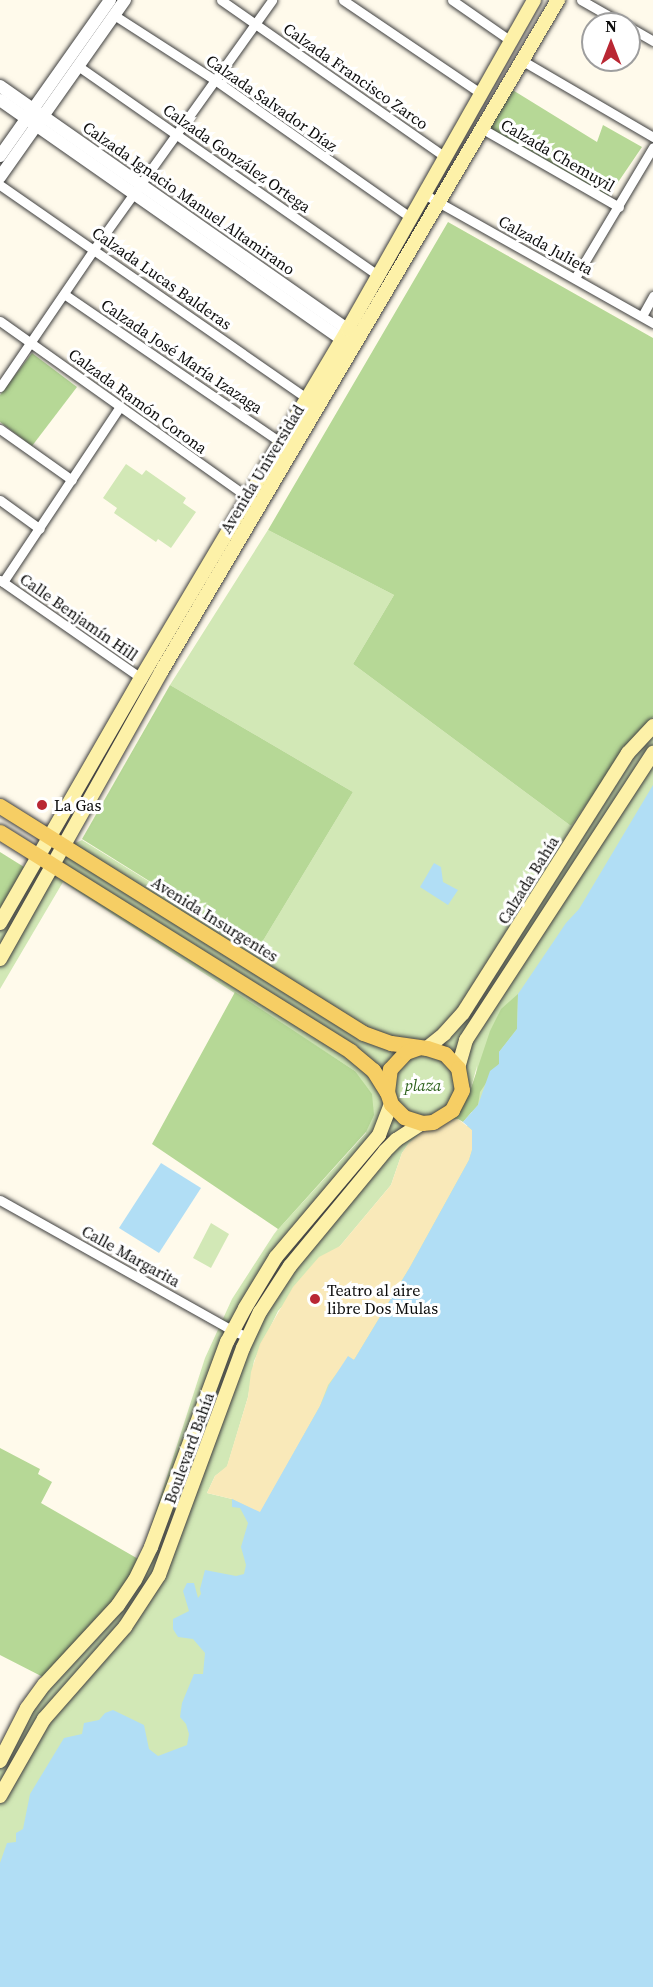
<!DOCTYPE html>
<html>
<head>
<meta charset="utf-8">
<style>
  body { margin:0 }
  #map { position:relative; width:653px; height:1987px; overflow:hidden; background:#fffaeb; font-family:"Source Serif 4",serif }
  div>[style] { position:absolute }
  .green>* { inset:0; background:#d2e8b6 }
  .forest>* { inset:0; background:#b6d896 }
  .sand>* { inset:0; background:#f9e9b9 }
  .water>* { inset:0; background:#b1def5 }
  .roads { filter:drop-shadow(0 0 2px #3f3f3f) drop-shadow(0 0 2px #3f3f3f) }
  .minor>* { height:9px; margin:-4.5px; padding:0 4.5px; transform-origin:4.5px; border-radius:4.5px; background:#fff }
  .tertiary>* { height:12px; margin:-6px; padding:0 6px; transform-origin:6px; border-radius:6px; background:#fff }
  .secondary>* { height:14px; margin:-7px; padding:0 7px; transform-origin:7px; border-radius:7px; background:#fdf1a8 }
  .primary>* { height:15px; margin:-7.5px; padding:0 7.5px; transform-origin:7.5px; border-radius:7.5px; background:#f6ce64 }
  .dots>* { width:16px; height:16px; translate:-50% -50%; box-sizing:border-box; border:3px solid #fff; border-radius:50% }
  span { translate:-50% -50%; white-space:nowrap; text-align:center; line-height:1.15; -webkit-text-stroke:6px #fff; paint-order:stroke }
  .street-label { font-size:16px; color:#0c0c0c }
  .poi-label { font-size:16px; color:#0c0c0c }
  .left { translate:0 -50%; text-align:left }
  .park-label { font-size:16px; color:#2e621e; font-style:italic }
  .north { position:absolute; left:581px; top:12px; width:60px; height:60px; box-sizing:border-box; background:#fff; border:2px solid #9e9e9e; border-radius:50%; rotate:0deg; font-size:16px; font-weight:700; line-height:24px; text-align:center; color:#0c0c0c }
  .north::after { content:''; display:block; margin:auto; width:21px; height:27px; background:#b92733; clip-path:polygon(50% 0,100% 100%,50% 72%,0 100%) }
</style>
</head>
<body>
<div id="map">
  <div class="green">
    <i style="clip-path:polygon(126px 464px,142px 475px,146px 470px,186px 498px,183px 503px,196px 512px,171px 548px,158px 539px,156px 542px,114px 513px,117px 508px,103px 498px)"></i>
    <i style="clip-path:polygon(evenodd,273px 522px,268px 530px,394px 595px,353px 664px,571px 826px,637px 733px,653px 717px,653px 1987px,0 1987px,0 1748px,140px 1560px,205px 1358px,232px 1299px,274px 1234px,366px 1133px,355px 1071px,63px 882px,0 989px,0 908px,24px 867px,82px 840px,258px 949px,353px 792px,170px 685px,273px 522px,477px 1066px,472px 1113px,463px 1122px,468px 1125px,232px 1499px,207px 1493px,215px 1476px,227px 1467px,248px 1397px,254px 1361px,278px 1311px,340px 1246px,391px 1185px,402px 1153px,409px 1143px,460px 1109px,471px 1088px,477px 1066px)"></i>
    <i style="clip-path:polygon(211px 1223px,229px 1234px,211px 1268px,193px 1258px)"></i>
  </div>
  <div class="forest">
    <i style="clip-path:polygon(511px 89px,597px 142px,603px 125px,642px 147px,608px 197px,485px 126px)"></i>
    <i style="clip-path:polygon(448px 222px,653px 338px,653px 717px,637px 733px,571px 826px,353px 664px,394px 595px,268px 530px)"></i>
    <i style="clip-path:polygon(32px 353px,77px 387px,32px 446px,0 422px,0 395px)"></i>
    <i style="clip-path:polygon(170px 685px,353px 792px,258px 949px,82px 839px)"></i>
    <i style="clip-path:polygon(0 852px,24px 867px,0 908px)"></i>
    <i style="clip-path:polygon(235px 992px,355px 1071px,372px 1094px,374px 1115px,366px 1132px,274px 1234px,278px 1229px,152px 1144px)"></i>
    <i style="clip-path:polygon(518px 994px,517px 1029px,499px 1052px,499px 1064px,480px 1092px,478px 1105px,463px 1122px,458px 1119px,449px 1120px,460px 1109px,471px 1088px,490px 1031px,501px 1009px)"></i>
    <i style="clip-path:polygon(0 1448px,40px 1469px,38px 1474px,52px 1482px,41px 1503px,140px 1560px,114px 1599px,43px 1677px,0 1655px)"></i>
  </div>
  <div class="sand">
    <i style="clip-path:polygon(458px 1119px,472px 1130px,472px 1150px,469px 1160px,410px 1267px,354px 1360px,349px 1357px,328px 1385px,320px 1406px,260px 1513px,232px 1499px,207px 1493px,215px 1476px,227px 1466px,248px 1397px,251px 1372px,260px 1344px,293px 1287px,319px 1257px,340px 1246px,391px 1185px,402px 1153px,409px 1143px,429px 1126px)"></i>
  </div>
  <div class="water">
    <i style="clip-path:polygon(653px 785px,653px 1987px,0 1987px,0 1863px,7px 1843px,16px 1842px,16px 1833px,23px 1829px,30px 1794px,64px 1738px,82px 1734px,84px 1723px,99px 1720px,105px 1713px,113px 1710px,144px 1725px,149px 1749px,158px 1756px,187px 1745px,189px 1734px,186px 1724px,180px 1717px,182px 1703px,194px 1674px,203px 1674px,205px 1653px,193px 1639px,178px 1637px,173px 1629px,173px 1619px,189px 1611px,183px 1591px,187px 1583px,194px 1583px,198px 1598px,201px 1594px,200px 1589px,205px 1570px,236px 1576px,244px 1574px,246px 1565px,241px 1547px,248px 1523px,240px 1508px,232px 1507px,232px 1499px,260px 1512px,320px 1406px,329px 1385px,348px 1356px,354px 1360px,410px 1267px,469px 1160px,472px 1150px,472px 1130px,463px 1122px,478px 1105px,490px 1071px,499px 1064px,499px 1052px,517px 1029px,518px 994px,566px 923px,579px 909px)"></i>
    <i style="clip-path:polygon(434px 863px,441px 867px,443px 882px,458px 890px,448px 905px,420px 887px)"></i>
    <i style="clip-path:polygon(161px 1163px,201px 1188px,159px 1253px,119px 1228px)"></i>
  </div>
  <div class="roads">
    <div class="minor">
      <i style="left:221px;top:0;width:274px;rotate:35deg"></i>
      <i style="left:343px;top:0;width:168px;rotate:34.1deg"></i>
      <i style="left:452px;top:0;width:72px;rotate:34.8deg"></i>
      <i style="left:581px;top:0;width:48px;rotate:29.7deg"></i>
      <i style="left:114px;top:15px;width:120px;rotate:32.8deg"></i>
      <i style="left:215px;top:80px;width:240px;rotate:35.1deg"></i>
      <i style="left:629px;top:27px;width:28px;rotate:30deg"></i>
      <i style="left:523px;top:61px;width:151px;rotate:30.3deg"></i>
      <i style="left:78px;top:66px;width:367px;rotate:34.9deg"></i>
      <i style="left:481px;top:128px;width:159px;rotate:29.8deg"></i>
      <i style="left:0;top:185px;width:373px;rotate:34.8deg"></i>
      <i style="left:424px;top:194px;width:263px;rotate:29.4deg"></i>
      <i style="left:575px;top:278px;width:152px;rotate:-59.2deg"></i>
      <i style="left:64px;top:294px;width:264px;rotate:34.4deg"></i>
      <i style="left:642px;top:316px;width:23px;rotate:-61deg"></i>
      <i style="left:0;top:321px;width:309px;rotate:35.4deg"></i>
      <i style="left:0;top:387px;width:167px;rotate:-55.7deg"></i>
      <i style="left:94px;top:249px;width:306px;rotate:-54.4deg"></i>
      <i style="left:0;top:429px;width:88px;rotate:35.3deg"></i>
      <i style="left:0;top:500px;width:49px;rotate:35.9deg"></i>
      <i style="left:0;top:580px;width:172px;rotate:34.8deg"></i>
      <i style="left:3px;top:582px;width:209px;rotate:-56.3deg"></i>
      <i style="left:0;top:1200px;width:267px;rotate:29.3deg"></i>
      <i style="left:233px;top:1331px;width:17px;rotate:21deg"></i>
    </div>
    <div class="tertiary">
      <i style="left:0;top:86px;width:434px;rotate:35deg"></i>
      <i style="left:0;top:100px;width:425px;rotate:35deg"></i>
      <i style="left:0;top:156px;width:191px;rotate:-54.8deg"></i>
      <i style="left:0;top:177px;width:217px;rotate:-54.8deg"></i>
    </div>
    <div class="secondary">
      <i style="left:0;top:923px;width:283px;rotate:-60.1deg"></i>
      <i style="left:141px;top:678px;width:406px;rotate:-59.3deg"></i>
      <i style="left:348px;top:329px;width:378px;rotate:-60.5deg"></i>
      <i style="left:0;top:959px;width:329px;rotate:-60.7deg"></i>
      <i style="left:161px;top:672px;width:781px;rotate:-59.43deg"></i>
      <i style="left:427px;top:1048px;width:22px;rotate:-39deg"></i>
      <i style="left:444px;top:1034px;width:28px;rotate:-48deg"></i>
      <i style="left:463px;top:1013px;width:308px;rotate:-57.6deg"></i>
      <i style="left:628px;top:753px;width:37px;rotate:-47deg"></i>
      <i style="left:458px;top:1068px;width:29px;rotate:-74deg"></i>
      <i style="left:466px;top:1040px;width:343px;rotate:-56.9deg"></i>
      <i style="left:0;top:1761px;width:59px;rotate:-63deg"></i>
      <i style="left:27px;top:1708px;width:29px;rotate:-54deg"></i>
      <i style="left:44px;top:1685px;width:109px;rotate:-47.2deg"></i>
      <i style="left:118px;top:1605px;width:30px;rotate:-56deg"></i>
      <i style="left:135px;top:1580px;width:37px;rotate:-64deg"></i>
      <i style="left:151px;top:1547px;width:219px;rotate:-69.7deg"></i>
      <i style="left:227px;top:1342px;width:38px;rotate:-62deg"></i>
      <i style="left:245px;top:1308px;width:60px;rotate:-58.7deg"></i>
      <i style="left:276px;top:1257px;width:160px;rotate:-49.8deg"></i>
      <i style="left:379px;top:1135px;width:33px;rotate:-69deg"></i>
      <i style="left:0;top:1796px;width:89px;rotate:-60.3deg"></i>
      <i style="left:44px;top:1719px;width:123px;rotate:-48.6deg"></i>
      <i style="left:125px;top:1627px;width:62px;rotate:-56.8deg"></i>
      <i style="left:159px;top:1575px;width:242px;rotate:-69.7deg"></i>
      <i style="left:243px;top:1348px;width:40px;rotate:-65deg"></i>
      <i style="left:260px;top:1312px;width:55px;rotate:-56.9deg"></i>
      <i style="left:290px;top:1266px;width:149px;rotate:-50.4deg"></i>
      <i style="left:385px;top:1151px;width:16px;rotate:-45deg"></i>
      <i style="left:396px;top:1140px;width:31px;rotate:-33deg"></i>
    </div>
    <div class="primary">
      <i style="left:0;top:806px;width:428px;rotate:32deg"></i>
      <i style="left:363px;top:1033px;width:30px;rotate:20deg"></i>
      <i style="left:391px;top:1043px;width:36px;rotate:8deg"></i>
      <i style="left:427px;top:1048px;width:19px;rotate:18deg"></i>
      <i style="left:445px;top:1054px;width:19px;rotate:47deg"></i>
      <i style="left:458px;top:1068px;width:22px;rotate:80deg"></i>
      <i style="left:462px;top:1090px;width:22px;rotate:117deg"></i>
      <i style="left:452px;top:1110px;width:22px;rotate:148deg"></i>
      <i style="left:433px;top:1122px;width:11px;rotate:175deg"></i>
      <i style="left:422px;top:1123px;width:19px;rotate:-162deg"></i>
      <i style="left:404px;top:1117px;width:18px;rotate:-135deg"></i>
      <i style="left:391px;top:1104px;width:13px;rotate:-108deg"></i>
      <i style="left:387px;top:1092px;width:23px;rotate:-83deg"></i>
      <i style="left:390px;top:1069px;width:23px;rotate:-47deg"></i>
      <i style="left:406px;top:1052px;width:12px;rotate:-20deg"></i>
      <i style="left:0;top:832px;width:413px;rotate:32deg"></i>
      <i style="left:350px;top:1051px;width:30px;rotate:40deg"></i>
      <i style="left:373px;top:1070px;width:26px;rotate:58deg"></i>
    </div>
  </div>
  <div class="dots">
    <i style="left:42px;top:805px;background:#b92733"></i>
    <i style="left:315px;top:1299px;background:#b92733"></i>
  </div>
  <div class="street-label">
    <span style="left:356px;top:76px;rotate:35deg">Calzada Francisco Zarco</span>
    <span style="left:272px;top:103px;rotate:35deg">Calzada Salvador Díaz</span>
    <span style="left:558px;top:155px;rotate:30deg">Calzada Chemuyil</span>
    <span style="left:237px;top:158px;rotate:35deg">Calzada González Ortega</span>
    <span style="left:189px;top:198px;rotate:35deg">Calzada Ignacio Manuel Altamirano</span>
    <span style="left:546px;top:245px;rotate:29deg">Calzada Julieta</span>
    <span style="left:162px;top:278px;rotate:35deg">Calzada Lucas Balderas</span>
    <span style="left:182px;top:356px;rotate:34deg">Calzada José María Izazaga</span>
    <span style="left:138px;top:401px;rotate:36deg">Calzada Ramón Corona</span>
    <span style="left:262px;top:469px;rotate:-59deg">Avenida Universidad</span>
    <span style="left:79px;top:617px;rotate:35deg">Calle Benjamín Hill</span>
    <span style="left:528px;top:880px;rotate:-58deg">Calzada Bahía</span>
    <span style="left:215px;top:919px;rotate:32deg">Avenida Insurgentes</span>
    <span style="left:131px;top:1256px;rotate:29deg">Calle Margarita</span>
    <span style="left:189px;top:1448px;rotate:-70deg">Boulevard Bahía</span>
  </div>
  <div class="poi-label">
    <span class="left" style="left:54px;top:805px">La Gas</span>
    <span class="left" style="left:327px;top:1299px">Teatro al aire<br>libre Dos Mulas</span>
  </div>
  <div class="park-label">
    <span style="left:423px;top:1085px">plaza</span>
  </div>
  <div class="north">N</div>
</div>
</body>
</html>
